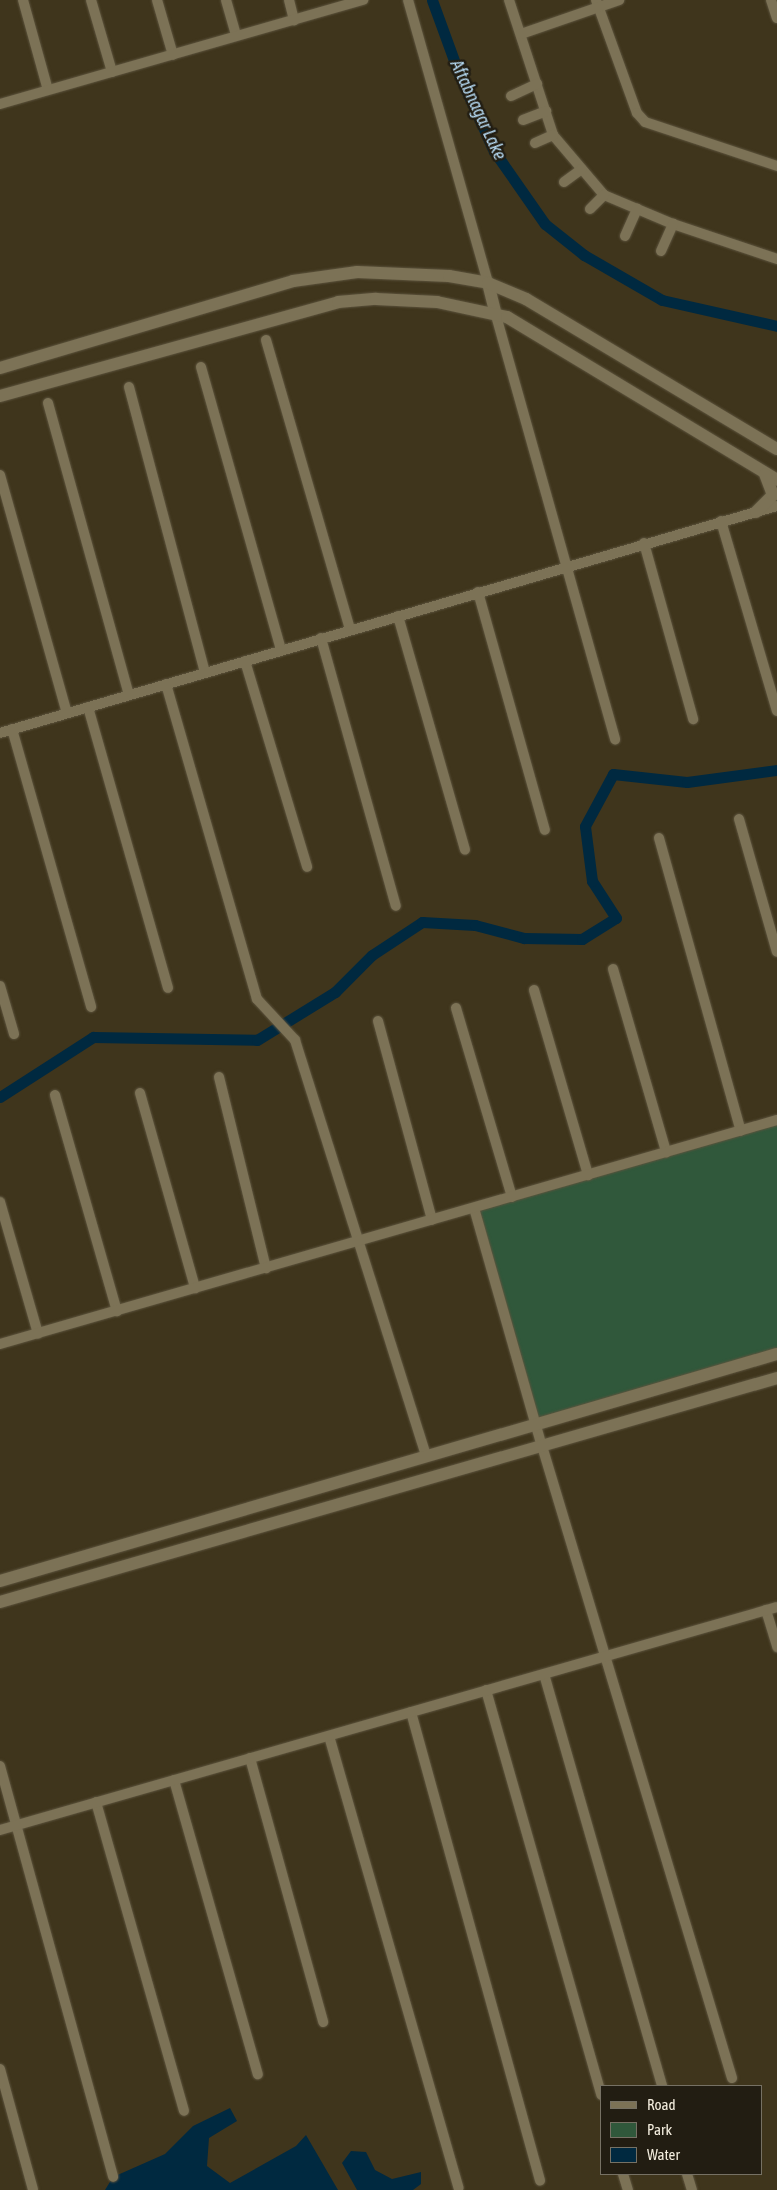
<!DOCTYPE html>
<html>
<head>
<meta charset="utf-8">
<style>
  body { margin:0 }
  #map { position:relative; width:777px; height:2190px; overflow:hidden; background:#3f351c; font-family:"Asap Condensed",sans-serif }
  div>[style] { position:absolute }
  .green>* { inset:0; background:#30583b }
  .water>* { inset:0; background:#002940 }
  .canal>* { height:11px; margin:-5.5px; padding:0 5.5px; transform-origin:5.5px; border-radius:5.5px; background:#002940 }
  .roads { filter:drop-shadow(0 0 1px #5c533d) drop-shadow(0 0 1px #5c533d) }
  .minor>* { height:10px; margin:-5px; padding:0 5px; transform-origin:5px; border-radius:5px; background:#7c7256 }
  .tertiary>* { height:12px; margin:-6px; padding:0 6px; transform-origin:6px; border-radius:6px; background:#7c7256 }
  span { translate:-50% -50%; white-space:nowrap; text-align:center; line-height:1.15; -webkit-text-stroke:5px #221d12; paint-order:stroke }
  .water-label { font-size:18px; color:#b6daf3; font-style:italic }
  .legend { position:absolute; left:600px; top:2085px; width:162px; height:90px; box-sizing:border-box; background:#221d12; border:1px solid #767164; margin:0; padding:6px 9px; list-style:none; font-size:15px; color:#f4eedf }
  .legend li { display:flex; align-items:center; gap:10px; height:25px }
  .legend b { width:25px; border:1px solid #767164 }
</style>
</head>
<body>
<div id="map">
  <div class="green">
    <i style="clip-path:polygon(777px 1120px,777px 1354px,537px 1424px,474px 1208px)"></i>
  </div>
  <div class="water">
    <i style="clip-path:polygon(230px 2108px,237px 2121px,209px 2138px,207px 2166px,230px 2183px,296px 2146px,306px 2135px,338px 2190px,105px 2190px,113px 2177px,165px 2154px,193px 2126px)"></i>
    <i style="clip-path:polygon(351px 2151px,366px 2152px,375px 2170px,392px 2179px,421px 2172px,421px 2184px,413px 2190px,357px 2190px,342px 2163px)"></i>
  </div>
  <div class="canal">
    <i style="left:432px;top:0;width:79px;rotate:70deg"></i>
    <i style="left:459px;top:74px;width:85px;rotate:65.6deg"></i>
    <i style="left:494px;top:151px;width:89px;rotate:55.1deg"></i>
    <i style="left:545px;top:224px;width:50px;rotate:38.5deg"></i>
    <i style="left:584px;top:255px;width:90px;rotate:30deg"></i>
    <i style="left:662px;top:300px;width:118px;rotate:12.7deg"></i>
    <i style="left:0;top:1097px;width:111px;rotate:-32.8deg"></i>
    <i style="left:93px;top:1037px;width:164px;rotate:1deg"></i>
    <i style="left:257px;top:1040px;width:92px;rotate:-31.6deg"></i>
    <i style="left:335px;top:992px;width:52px;rotate:-45deg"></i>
    <i style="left:372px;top:955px;width:60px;rotate:-33.4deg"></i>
    <i style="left:422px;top:922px;width:53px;rotate:3.2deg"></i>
    <i style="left:475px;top:925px;width:51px;rotate:14.9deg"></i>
    <i style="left:524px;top:938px;width:58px;rotate:1deg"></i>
    <i style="left:582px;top:939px;width:40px;rotate:-32deg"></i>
    <i style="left:616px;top:918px;width:44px;rotate:-123deg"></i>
    <i style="left:592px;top:881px;width:55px;rotate:-97.3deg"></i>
    <i style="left:585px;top:826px;width:59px;rotate:-61.7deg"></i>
    <i style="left:613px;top:774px;width:74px;rotate:6.2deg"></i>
    <i style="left:687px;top:782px;width:91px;rotate:-7.6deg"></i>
  </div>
  <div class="roads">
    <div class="minor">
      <i style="left:23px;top:0;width:93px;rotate:74.5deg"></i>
      <i style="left:91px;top:0;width:75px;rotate:73.7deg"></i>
      <i style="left:157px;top:0;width:57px;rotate:73.8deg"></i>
      <i style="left:226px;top:0;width:37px;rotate:74deg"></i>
      <i style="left:289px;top:0;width:21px;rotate:76deg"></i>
      <i style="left:408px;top:0;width:294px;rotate:74.2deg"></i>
      <i style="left:509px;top:0;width:142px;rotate:71.9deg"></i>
      <i style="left:553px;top:135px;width:79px;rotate:49.6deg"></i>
      <i style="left:604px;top:195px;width:75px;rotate:22.8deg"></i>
      <i style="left:673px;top:224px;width:110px;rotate:18.6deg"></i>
      <i style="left:596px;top:0;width:120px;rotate:70.1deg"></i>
      <i style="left:637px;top:113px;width:12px;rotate:48deg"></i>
      <i style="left:645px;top:122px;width:139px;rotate:18.4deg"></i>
      <i style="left:771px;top:0;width:19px;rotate:72deg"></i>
      <i style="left:521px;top:34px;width:104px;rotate:-19.1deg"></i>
      <i style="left:511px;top:96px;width:29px;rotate:-25deg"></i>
      <i style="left:0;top:104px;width:378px;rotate:-16deg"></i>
      <i style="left:523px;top:120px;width:25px;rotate:-21deg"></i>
      <i style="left:535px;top:143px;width:20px;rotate:-24deg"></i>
      <i style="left:564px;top:182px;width:22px;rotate:-36deg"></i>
      <i style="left:590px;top:209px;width:20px;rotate:-45deg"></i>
      <i style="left:625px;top:236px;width:30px;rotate:-66deg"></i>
      <i style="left:661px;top:251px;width:30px;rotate:-66deg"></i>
      <i style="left:495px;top:312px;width:444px;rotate:74.3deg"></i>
      <i style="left:266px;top:340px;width:302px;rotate:73.8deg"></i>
      <i style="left:201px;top:367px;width:294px;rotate:74.2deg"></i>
      <i style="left:129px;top:387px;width:295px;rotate:75.1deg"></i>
      <i style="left:48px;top:403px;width:303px;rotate:74.5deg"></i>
      <i style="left:0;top:475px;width:247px;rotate:74.3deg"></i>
      <i style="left:721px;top:521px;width:198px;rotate:73.6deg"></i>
      <i style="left:644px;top:543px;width:183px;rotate:74.4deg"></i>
      <i style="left:478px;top:592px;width:247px;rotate:74.3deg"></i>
      <i style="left:398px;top:616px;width:243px;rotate:74deg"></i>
      <i style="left:321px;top:638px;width:278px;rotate:74.4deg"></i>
      <i style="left:245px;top:661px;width:215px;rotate:73.2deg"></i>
      <i style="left:166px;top:684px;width:328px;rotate:73.9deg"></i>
      <i style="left:257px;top:999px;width:56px;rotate:47.2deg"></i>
      <i style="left:295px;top:1040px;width:436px;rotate:72.5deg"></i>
      <i style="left:88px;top:707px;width:292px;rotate:74.1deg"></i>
      <i style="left:12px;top:729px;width:289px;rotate:74.1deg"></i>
      <i style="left:0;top:733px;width:809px;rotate:-16.29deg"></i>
      <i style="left:739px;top:819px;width:138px;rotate:74.1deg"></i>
      <i style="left:659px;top:838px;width:304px;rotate:74.4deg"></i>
      <i style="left:613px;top:969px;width:191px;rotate:73.8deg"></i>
      <i style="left:0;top:986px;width:50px;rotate:73.7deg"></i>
      <i style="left:534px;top:990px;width:193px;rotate:73.7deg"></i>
      <i style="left:456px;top:1008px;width:197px;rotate:73.5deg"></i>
      <i style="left:378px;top:1021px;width:206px;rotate:74.8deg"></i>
      <i style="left:219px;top:1077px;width:197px;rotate:76.2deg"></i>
      <i style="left:140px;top:1093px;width:203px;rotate:74.2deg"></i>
      <i style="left:55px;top:1095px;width:225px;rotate:74deg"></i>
      <i style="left:0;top:1202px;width:137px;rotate:73.9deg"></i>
      <i style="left:474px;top:1208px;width:248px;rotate:74.1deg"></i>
      <i style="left:542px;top:1446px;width:660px;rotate:73.27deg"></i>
      <i style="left:0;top:1344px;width:809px;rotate:-16.08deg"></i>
      <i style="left:766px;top:1610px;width:39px;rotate:73deg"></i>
      <i style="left:544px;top:1674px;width:429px;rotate:74deg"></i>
      <i style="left:486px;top:1690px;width:421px;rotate:74.1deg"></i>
      <i style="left:411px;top:1712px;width:486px;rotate:74.6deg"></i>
      <i style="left:329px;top:1736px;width:470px;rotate:74deg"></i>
      <i style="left:250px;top:1758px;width:274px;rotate:74.5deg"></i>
      <i style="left:0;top:1766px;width:426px;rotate:74.6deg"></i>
      <i style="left:174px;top:1780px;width:306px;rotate:74.1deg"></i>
      <i style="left:96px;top:1802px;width:321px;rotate:74.1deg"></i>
      <i style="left:0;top:1830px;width:808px;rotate:-16.01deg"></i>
      <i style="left:0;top:2069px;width:125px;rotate:74.7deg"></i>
      <i style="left:623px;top:2174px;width:17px;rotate:73deg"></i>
      <i style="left:687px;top:2174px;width:17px;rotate:73deg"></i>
    </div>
    <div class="tertiary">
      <i style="left:488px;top:283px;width:30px;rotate:76deg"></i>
      <i style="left:0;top:368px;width:306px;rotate:-16.5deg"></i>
      <i style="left:293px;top:281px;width:65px;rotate:-8deg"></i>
      <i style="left:357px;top:272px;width:92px;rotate:2.5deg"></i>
      <i style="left:449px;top:276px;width:40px;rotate:10deg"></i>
      <i style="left:488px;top:283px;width:41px;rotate:22.8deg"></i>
      <i style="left:526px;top:299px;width:292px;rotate:30.9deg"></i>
      <i style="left:0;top:396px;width:351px;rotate:-15.5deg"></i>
      <i style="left:338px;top:302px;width:38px;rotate:-5deg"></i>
      <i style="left:376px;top:299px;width:61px;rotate:2.8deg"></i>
      <i style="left:437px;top:302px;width:72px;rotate:12.1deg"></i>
      <i style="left:507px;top:317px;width:315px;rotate:31.1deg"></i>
      <i style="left:756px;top:512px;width:24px;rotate:-45deg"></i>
      <i style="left:773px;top:495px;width:22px;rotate:-111deg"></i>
      <i style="left:0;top:1581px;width:809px;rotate:-16.29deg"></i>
      <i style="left:0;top:1602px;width:809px;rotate:-16.08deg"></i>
    </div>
  </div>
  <div class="water-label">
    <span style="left:478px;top:110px;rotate:65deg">Aftabnagar Lake</span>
  </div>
  <ul class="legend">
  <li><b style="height:6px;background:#7c7256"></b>Road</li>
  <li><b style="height:14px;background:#30583b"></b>Park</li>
  <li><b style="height:14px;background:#002940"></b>Water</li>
  </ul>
</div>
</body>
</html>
